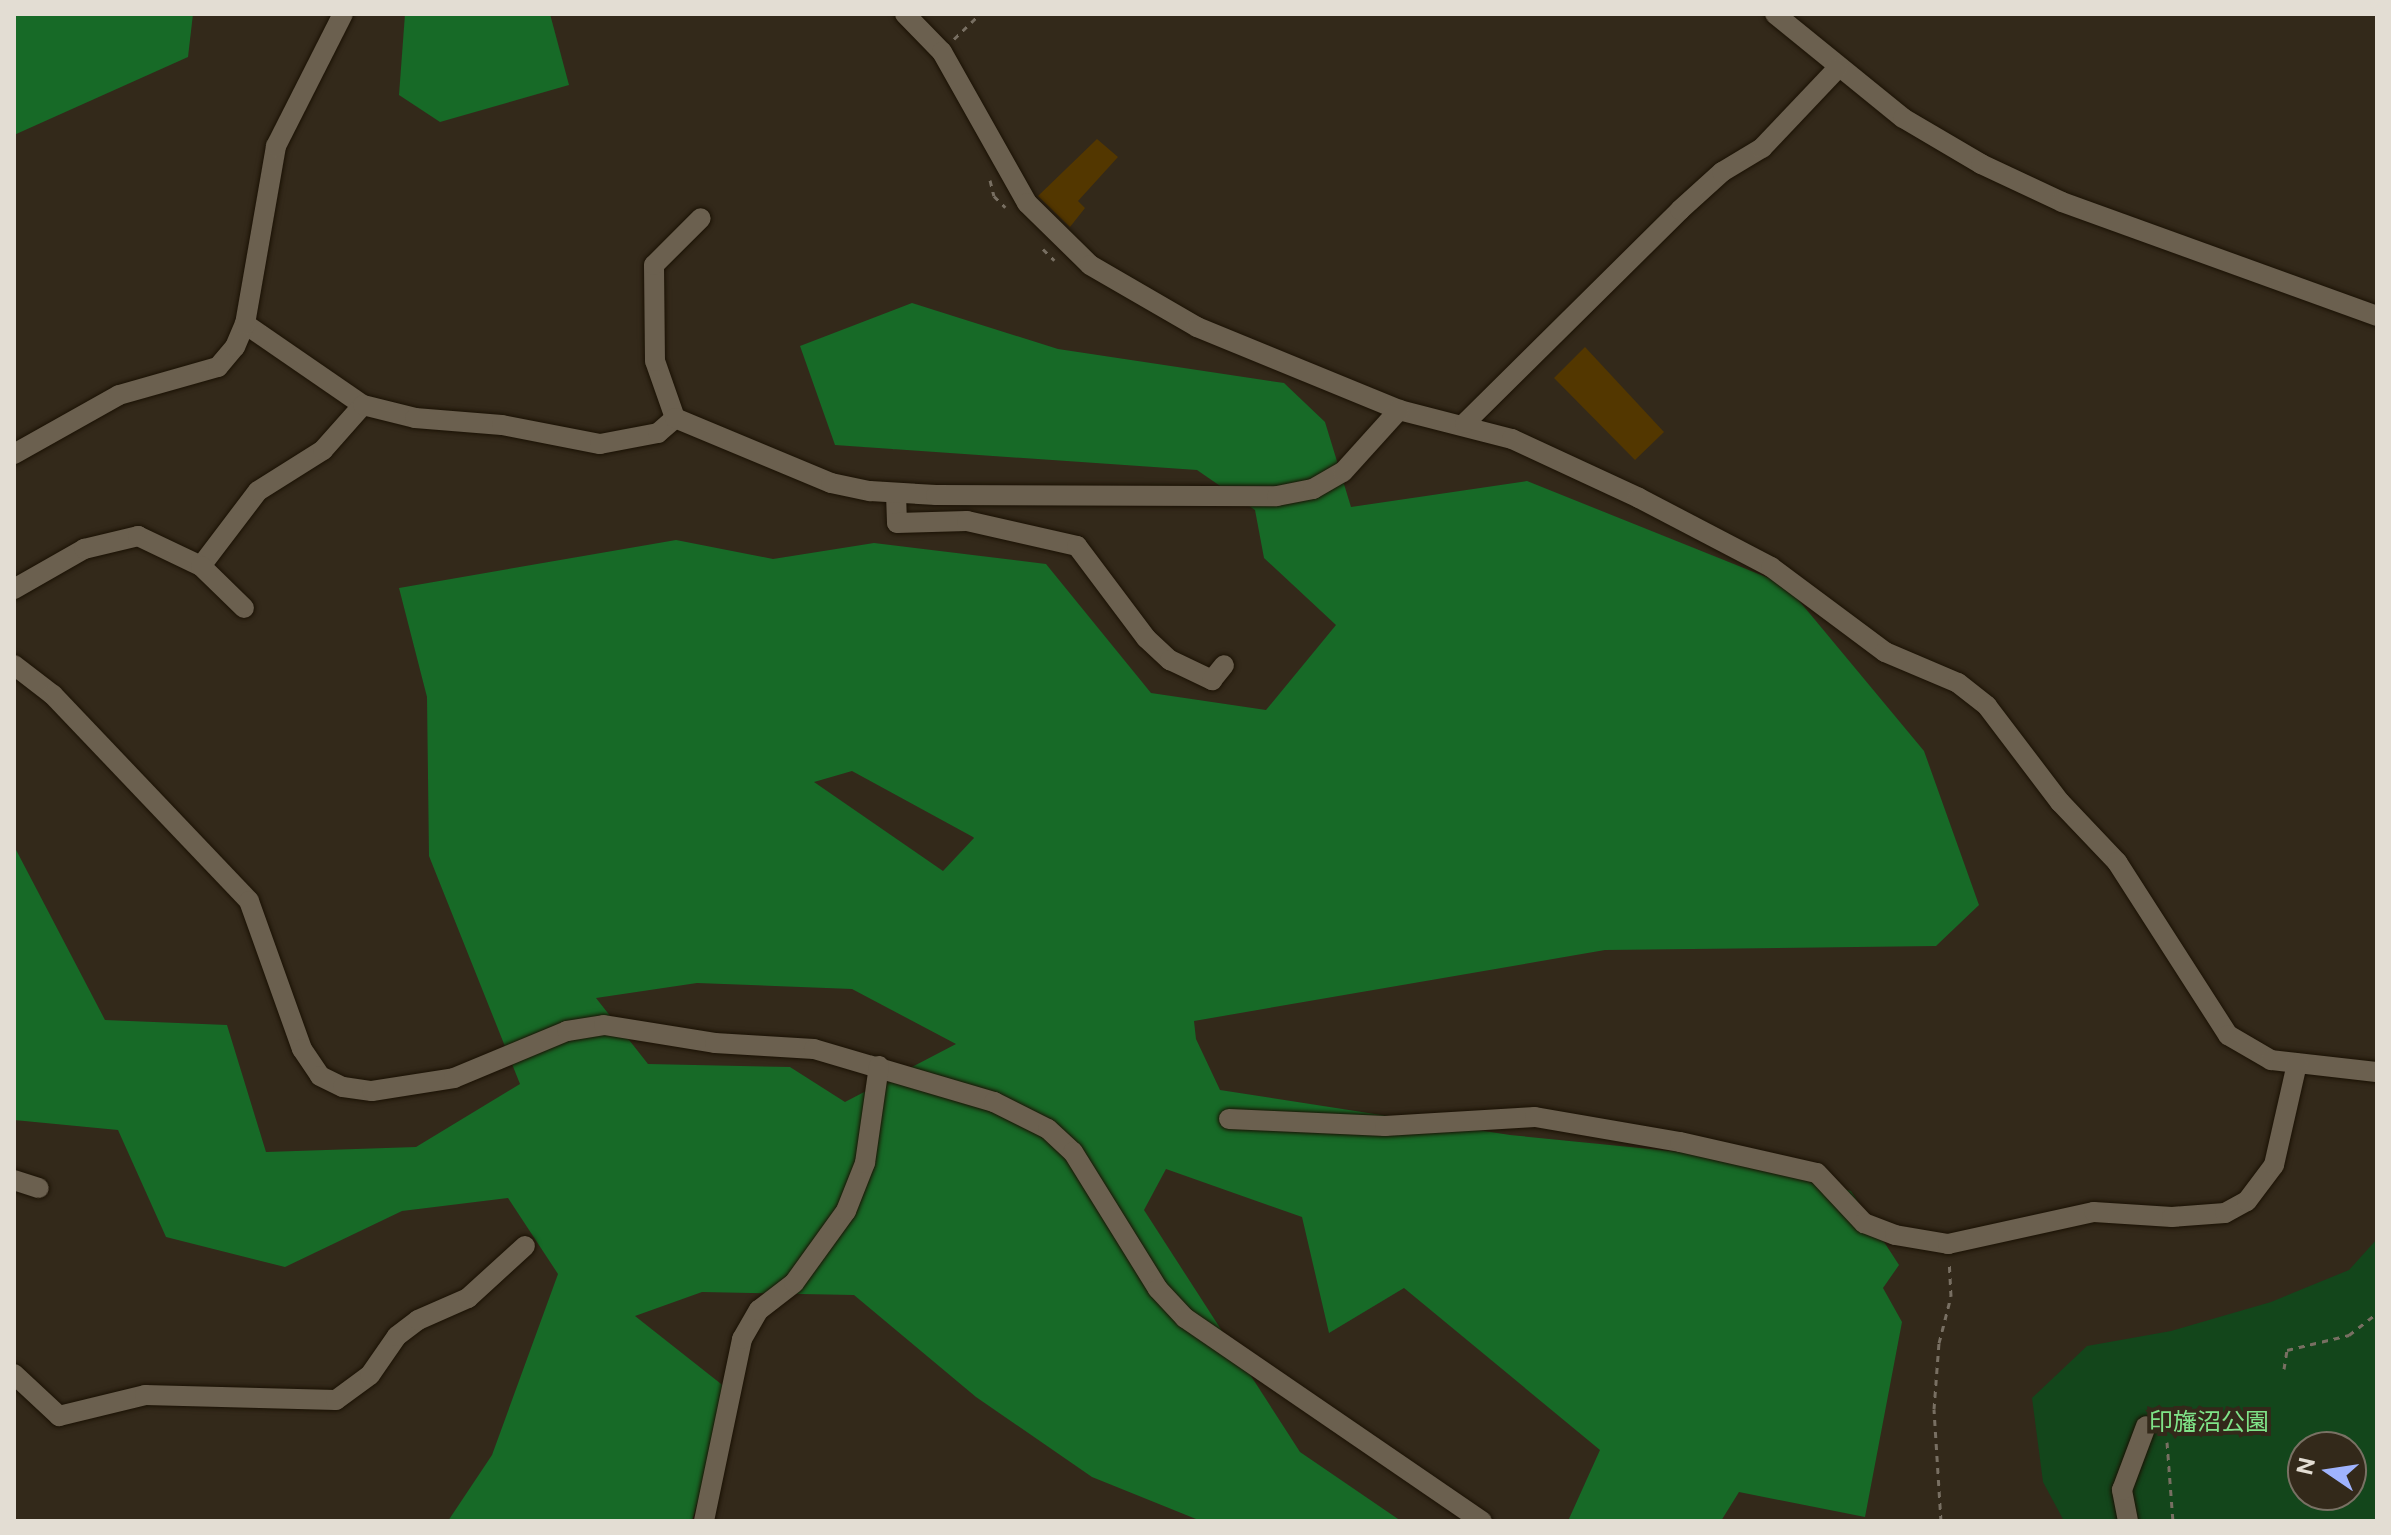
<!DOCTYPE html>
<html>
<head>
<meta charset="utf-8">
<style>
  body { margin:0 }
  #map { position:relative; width:2391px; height:1535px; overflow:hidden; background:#33291a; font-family:"Public Sans","Noto Sans JP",sans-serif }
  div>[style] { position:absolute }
  .green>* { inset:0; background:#13461b }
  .forest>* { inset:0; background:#176a27 }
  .building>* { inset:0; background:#533700 }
  .path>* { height:3px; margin-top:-1.5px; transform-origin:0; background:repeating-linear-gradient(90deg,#786f62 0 6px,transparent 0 12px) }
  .roads { filter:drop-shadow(0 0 2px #1a1104) drop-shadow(0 0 2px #1a1104) }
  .minor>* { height:20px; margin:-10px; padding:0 10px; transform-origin:10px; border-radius:10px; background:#6b604f }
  span { translate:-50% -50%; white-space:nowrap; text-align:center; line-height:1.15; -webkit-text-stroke:8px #33291a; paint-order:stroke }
  .park-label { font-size:24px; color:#7fe488 }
  .frame { position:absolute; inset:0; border:16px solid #e3ddd3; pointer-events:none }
  .north { position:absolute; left:2287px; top:1431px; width:80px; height:80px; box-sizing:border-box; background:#33291a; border:2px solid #797164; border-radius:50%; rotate:283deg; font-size:22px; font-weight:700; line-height:32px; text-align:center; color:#e3ddd3 }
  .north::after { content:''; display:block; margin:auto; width:28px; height:36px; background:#9fb3fd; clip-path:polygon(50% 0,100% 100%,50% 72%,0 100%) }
</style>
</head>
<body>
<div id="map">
  <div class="green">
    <i style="clip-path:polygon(evenodd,2377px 1239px,2377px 1521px,2064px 1521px,2043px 1482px,2032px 1398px,2087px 1346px,2171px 1331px,2271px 1302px,2349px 1270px,2377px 1239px,2303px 1447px,2351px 1447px,2351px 1495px,2303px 1495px,2303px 1447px)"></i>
  </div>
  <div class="forest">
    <i style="clip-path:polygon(14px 14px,193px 14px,188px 57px,14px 135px)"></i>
    <i style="clip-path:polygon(405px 14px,550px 14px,569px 85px,440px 122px,399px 95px)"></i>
    <i style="clip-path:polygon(evenodd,912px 303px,1058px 349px,1284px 383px,1325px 422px,1351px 507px,1527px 481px,1786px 585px,1924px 751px,1979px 905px,1936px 946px,1605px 950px,1194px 1021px,1196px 1039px,1220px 1090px,1510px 1135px,1751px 1159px,1851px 1191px,1899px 1265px,1883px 1288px,1902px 1322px,1865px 1517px,1739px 1492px,1721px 1521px,1568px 1521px,1600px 1450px,1404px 1288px,1329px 1333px,1302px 1217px,1166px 1169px,1144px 1210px,1300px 1452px,1401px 1521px,1201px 1521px,1092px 1477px,976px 1397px,854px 1295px,702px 1292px,635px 1316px,730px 1391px,692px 1521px,448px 1521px,492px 1455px,558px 1274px,508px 1198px,402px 1211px,285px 1267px,166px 1237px,118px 1130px,14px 1120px,14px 846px,105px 1020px,227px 1025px,266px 1152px,416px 1147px,520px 1084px,429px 856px,427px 697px,399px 588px,676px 540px,773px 559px,874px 543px,1046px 564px,1151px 693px,1266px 710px,1336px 625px,1264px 558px,1255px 510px,1197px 470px,835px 445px,800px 346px,912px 303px,852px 771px,973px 837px,974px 838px,943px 871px,814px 782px,852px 771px,912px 303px,697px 983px,852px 989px,956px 1044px,845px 1102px,790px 1067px,648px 1064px,596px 998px,697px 983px)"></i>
  </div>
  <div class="building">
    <i style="clip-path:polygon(1097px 139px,1118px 157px,1078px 201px,1085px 208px,1070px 227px,1038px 196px)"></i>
    <i style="clip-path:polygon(1585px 347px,1664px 432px,1635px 460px,1554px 378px)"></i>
  </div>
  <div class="path">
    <i style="left:954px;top:39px;width:36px;rotate:-44deg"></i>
    <i style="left:990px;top:180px;width:16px;rotate:76deg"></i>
    <i style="left:994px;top:196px;width:16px;rotate:45deg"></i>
    <i style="left:1043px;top:249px;width:16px;rotate:45deg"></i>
    <i style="left:2284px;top:1369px;width:19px;rotate:-81deg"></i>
    <i style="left:2287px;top:1350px;width:64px;rotate:-13.6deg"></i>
    <i style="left:2349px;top:1335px;width:36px;rotate:-38deg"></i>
    <i style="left:2167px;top:1442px;width:79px;rotate:85.7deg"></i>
    <i style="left:1941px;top:1521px;width:112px;rotate:-93.6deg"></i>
    <i style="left:1934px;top:1409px;width:66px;rotate:-85.7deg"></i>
    <i style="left:1939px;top:1343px;width:49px;rotate:-75.7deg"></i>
    <i style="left:1951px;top:1296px;width:33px;rotate:-93deg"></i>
  </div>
  <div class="roads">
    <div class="minor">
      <i style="left:905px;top:14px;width:53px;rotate:45.8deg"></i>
      <i style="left:942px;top:52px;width:173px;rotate:60.6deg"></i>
      <i style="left:1027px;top:203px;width:88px;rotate:44.5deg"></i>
      <i style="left:1090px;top:265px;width:124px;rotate:30.1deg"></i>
      <i style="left:1197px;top:327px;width:218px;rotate:22.3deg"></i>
      <i style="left:1399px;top:410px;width:117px;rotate:14.4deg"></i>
      <i style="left:1512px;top:439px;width:140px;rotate:24.9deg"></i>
      <i style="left:1639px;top:498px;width:149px;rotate:27.6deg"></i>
      <i style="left:1771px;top:567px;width:142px;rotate:36.7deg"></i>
      <i style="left:1885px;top:652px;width:79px;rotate:23deg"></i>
      <i style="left:1958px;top:683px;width:37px;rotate:38deg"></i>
      <i style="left:1987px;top:706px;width:121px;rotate:52.8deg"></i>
      <i style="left:2060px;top:802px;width:83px;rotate:46.5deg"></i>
      <i style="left:2117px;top:862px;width:206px;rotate:57.3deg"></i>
      <i style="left:2228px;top:1035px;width:50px;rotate:30.2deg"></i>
      <i style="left:2271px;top:1060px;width:107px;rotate:6.5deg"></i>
      <i style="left:1775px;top:14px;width:165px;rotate:39.1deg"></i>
      <i style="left:1903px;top:118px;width:91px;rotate:30.5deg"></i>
      <i style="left:1981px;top:164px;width:89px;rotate:25.1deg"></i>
      <i style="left:2062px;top:202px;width:335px;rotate:19.9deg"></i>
      <i style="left:245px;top:324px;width:143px;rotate:34.5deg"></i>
      <i style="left:675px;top:418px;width:60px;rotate:-109.3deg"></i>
      <i style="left:655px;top:361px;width:96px;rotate:-90.6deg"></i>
      <i style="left:654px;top:265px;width:66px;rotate:-45deg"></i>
      <i style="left:1465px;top:423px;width:303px;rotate:-44.7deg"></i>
      <i style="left:1680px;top:210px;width:57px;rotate:-42.1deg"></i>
      <i style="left:1722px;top:172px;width:47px;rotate:-31deg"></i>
      <i style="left:1762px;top:148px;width:109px;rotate:-46.5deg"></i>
      <i style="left:14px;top:454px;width:120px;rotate:-29.3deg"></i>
      <i style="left:119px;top:395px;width:103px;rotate:-15.8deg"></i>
      <i style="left:218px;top:367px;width:26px;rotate:-50deg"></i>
      <i style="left:235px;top:347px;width:25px;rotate:-67deg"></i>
      <i style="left:245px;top:324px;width:181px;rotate:-80.1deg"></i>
      <i style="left:276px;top:146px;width:148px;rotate:-63.1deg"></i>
      <i style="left:896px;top:494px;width:29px;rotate:88deg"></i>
      <i style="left:897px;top:523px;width:70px;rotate:-1.6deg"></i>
      <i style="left:967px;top:521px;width:113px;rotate:12.8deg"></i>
      <i style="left:1077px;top:546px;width:115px;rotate:53.1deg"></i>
      <i style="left:1146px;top:638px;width:33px;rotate:43deg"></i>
      <i style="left:1170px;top:660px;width:47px;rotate:25.5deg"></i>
      <i style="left:1212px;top:680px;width:19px;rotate:-51deg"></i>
      <i style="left:201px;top:566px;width:94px;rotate:-52.8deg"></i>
      <i style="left:258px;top:491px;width:77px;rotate:-32.2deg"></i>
      <i style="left:323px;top:450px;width:60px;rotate:-48.4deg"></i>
      <i style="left:363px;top:405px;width:54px;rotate:14deg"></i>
      <i style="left:415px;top:418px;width:87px;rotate:4.6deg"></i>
      <i style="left:502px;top:425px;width:100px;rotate:11deg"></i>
      <i style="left:600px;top:444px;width:59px;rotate:-10.7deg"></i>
      <i style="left:658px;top:433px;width:23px;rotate:-41deg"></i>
      <i style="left:675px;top:418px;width:169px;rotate:22.6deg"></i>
      <i style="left:831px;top:483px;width:40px;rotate:12deg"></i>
      <i style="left:870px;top:491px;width:66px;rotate:3.5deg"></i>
      <i style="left:936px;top:495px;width:341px;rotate:0.2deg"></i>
      <i style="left:1277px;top:496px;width:37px;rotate:-11deg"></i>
      <i style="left:1313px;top:489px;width:34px;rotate:-30deg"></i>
      <i style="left:1343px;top:472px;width:84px;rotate:-47.9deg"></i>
      <i style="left:14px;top:589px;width:81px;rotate:-29.7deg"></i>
      <i style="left:84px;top:549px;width:56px;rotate:-13.5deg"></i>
      <i style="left:138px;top:536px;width:70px;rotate:25.5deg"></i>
      <i style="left:201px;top:566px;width:60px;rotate:44.3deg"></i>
      <i style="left:14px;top:665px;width:49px;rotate:37.6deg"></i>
      <i style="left:53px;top:695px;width:284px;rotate:46.4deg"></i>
      <i style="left:249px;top:901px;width:157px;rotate:70.3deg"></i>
      <i style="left:302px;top:1049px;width:32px;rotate:56deg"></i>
      <i style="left:320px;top:1076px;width:25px;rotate:26deg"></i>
      <i style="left:343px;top:1087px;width:29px;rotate:8deg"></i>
      <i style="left:372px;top:1091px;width:83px;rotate:-9deg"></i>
      <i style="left:454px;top:1078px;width:122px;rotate:-22.6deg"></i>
      <i style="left:567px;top:1031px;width:37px;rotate:-9deg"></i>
      <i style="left:604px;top:1025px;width:112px;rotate:9.2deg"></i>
      <i style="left:715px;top:1043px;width:99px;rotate:3.5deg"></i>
      <i style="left:814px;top:1049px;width:188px;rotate:16.4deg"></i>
      <i style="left:994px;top:1102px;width:60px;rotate:26.6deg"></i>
      <i style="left:1048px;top:1129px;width:34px;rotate:43deg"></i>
      <i style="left:1073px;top:1152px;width:161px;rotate:58.2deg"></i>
      <i style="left:1158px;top:1289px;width:40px;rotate:47deg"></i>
      <i style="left:1185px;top:1318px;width:360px;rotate:34.4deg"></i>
      <i style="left:1229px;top:1119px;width:156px;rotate:2.6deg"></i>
      <i style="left:1385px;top:1126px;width:150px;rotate:-3.4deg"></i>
      <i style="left:1535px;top:1117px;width:147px;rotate:9.8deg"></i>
      <i style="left:1680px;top:1142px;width:140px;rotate:12.8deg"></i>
      <i style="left:1817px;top:1173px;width:69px;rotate:46.8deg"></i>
      <i style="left:1864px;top:1223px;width:33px;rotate:21deg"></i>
      <i style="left:1895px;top:1235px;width:54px;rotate:9.6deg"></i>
      <i style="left:1948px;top:1244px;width:149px;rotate:-12.4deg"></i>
      <i style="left:2094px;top:1212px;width:78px;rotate:3.7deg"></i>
      <i style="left:2172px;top:1217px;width:53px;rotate:-4.3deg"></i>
      <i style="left:2225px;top:1213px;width:25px;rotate:-29deg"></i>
      <i style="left:2247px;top:1201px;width:45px;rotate:-53.1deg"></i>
      <i style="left:2274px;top:1165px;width:104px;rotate:-77.2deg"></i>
      <i style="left:14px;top:1180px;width:26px;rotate:18deg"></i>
      <i style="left:14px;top:1374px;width:62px;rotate:43deg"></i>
      <i style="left:59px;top:1416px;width:89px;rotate:-13.7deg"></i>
      <i style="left:145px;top:1395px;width:191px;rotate:1.5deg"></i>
      <i style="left:336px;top:1400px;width:42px;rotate:-36.3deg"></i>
      <i style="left:370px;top:1375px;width:47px;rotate:-55.3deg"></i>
      <i style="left:397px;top:1336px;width:26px;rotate:-37deg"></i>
      <i style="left:418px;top:1320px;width:55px;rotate:-23.7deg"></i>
      <i style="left:468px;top:1298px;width:77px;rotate:-42.4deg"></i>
      <i style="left:704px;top:1521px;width:186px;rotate:-78.2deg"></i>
      <i style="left:742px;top:1339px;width:34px;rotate:-60deg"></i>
      <i style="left:759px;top:1310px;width:44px;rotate:-37.6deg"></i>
      <i style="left:794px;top:1283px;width:89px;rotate:-54.2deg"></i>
      <i style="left:846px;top:1211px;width:52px;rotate:-68.4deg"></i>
      <i style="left:865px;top:1163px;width:98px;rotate:-81.8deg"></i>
      <i style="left:2128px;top:1521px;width:32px;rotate:-101deg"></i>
      <i style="left:2122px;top:1490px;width:68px;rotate:-69.4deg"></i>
    </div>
  </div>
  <div class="park-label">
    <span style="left:2209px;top:1422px">印旛沼公園</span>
  </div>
  <div class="frame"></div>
  <div class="north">N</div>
</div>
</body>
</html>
